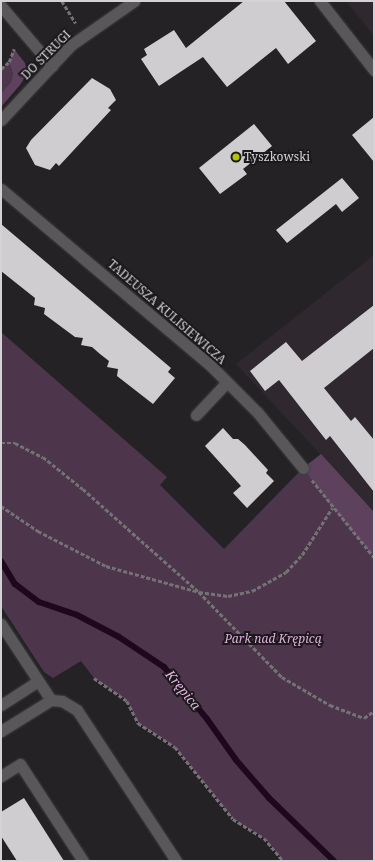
<!DOCTYPE html>
<html>
<head>
<meta charset="utf-8">
<style>
  body { margin:0 }
  #map { position:relative; width:375px; height:862px; overflow:hidden; background:#242224; font-family:"Noto Serif",serif }
  div>[style] { position:absolute }
  .built>* { inset:0; background:#2f282e }
  .green>* { inset:0; background:#4d364c }
  .forest>* { inset:0; background:#5e425d }
  .stream>* { height:6px; margin:-3px; padding:0 3px; transform-origin:3px; border-radius:3px; background:#1e081e }
  .building>* { inset:0; background:#d0cdd0 }
  .path>* { height:2.5px; margin-top:-1.25px; transform-origin:0; background:repeating-linear-gradient(90deg,#747274 0 4px,transparent 0 6px) }
  .roads { filter:drop-shadow(0 0 1px #413f41) drop-shadow(0 0 1px #413f41) }
  .service>* { height:11px; margin:-5.5px; padding:0 5.5px; transform-origin:5.5px; border-radius:5.5px; background:#5a575a }
  .minor>* { height:11px; margin:-5.5px; padding:0 5.5px; transform-origin:5.5px; border-radius:5.5px; background:#5a575a }
  .tertiary>* { height:11px; margin:-5.5px; padding:0 5.5px; transform-origin:5.5px; border-radius:5.5px; background:#5a575a }
  .dots>* { width:11px; height:11px; translate:-50% -50%; box-sizing:border-box; border:2px solid #1b191b; border-radius:50% }
  span { translate:-50% -50%; white-space:nowrap; text-align:center; line-height:1.15; -webkit-text-stroke:4px #1b191b; paint-order:stroke }
  .street-label { font-size:12px; color:#d4d2d4 }
  .poi-label { font-size:12px; color:#d4d2d4 }
  .left { translate:0 -50%; text-align:left }
  .park-label { font-size:12px; color:#deacdc; font-style:italic }
  .water-label { font-size:13px; color:#e1b0df; font-style:italic }
  .frame { position:absolute; inset:0; border:2px solid #d4d2d4; pointer-events:none }
</style>
</head>
<body>
<div id="map">
  <div class="built">
    <i style="clip-path:polygon(346px 1px,374px 1px,374px 36px)"></i>
    <i style="clip-path:polygon(374px 255px,374px 512px,236px 364px)"></i>
  </div>
  <div class="green">
    <i style="clip-path:polygon(9px 62px,13px 74px,11px 82px,1px 93px,1px 69px)"></i>
    <i style="clip-path:polygon(evenodd,1px 332px,167px 477px,160px 485px,224px 549px,303px 468px,332px 508px,374px 557px,374px 861px,283px 861px,264px 838px,233px 819px,175px 747px,138px 723px,127px 701px,94px 678px,81px 661px,53px 678px,44px 672px,1px 606px,1px 332px,85px 620px,119px 637px,155px 661px,154px 661px,85px 620px)"></i>
  </div>
  <div class="forest">
    <i style="clip-path:polygon(14px 49px,25px 63px,27px 74px,20px 85px,1px 107px,1px 93px,11px 82px,13px 74px,9px 62px)"></i>
    <i style="clip-path:polygon(321px 454px,374px 512px,374px 557px,332px 508px,303px 468px)"></i>
  </div>
  <div class="stream">
    <i style="left:1px;top:561px;width:27px;rotate:59deg"></i>
    <i style="left:15px;top:584px;width:30px;rotate:37deg"></i>
    <i style="left:39px;top:602px;width:40px;rotate:18.9deg"></i>
    <i style="left:77px;top:615px;width:47px;rotate:27.6deg"></i>
    <i style="left:119px;top:637px;width:54px;rotate:33.7deg"></i>
    <i style="left:164px;top:667px;width:67px;rotate:50.4deg"></i>
    <i style="left:207px;top:719px;width:50px;rotate:54.7deg"></i>
    <i style="left:236px;top:760px;width:50px;rotate:49deg"></i>
    <i style="left:269px;top:798px;width:91px;rotate:44.1deg"></i>
  </div>
  <div class="building">
    <i style="clip-path:polygon(244px 1px,284px 1px,316px 41px,288px 64px,276px 48px,227px 87px,203px 57px,159px 86px,141px 59px,147px 55px,144px 49px,174px 30px,186px 48px)"></i>
    <i style="clip-path:polygon(92px 78px,110px 89px,116px 100px,108px 108px,111px 110px,59px 166px,56px 163px,50px 170px,35px 165px,26px 148px,31px 140px)"></i>
    <i style="clip-path:polygon(374px 117px,374px 162px,352px 135px)"></i>
    <i style="clip-path:polygon(254px 124px,272px 146px,243px 169px,247px 174px,220px 194px,199px 168px)"></i>
    <i style="clip-path:polygon(342px 178px,359px 198px,342px 212px,336px 204px,287px 243px,276px 230px)"></i>
    <i style="clip-path:polygon(1px 224px,171px 368px,168px 372px,175px 378px,153px 404px,117px 376px,118px 369px,107px 367px,109px 361px,100px 354px,92px 347px,81px 345px,83px 338px,75px 337px,44px 314px,45px 308px,34px 305px,35px 298px,1px 271px)"></i>
    <i style="clip-path:polygon(374px 305px,374px 348px,324px 388px,351px 421px,355px 417px,374px 440px,374px 492px,330px 436px,326px 440px,279px 380px,265px 391px,250px 371px,286px 342px,302px 361px)"></i>
    <i style="clip-path:polygon(223px 428px,233px 439px,238px 439px,245px 445px,268px 470px,266px 473px,274px 481px,247px 508px,233px 493px,241px 486px,205px 446px)"></i>
    <i style="clip-path:polygon(24px 798px,64px 861px,17px 861px,1px 836px,1px 812px)"></i>
  </div>
  <div class="path">
    <i style="left:62px;top:1px;width:26px;rotate:58deg"></i>
    <i style="left:1px;top:69px;width:11px;rotate:-41deg"></i>
    <i style="left:9px;top:62px;width:14px;rotate:-69deg"></i>
    <i style="left:1px;top:443px;width:14px"></i>
    <i style="left:15px;top:443px;width:31px;rotate:27deg"></i>
    <i style="left:43px;top:457px;width:51px;rotate:38.7deg"></i>
    <i style="left:83px;top:489px;width:155px;rotate:41.6deg"></i>
    <i style="left:199px;top:592px;width:119px;rotate:45.7deg"></i>
    <i style="left:282px;top:677px;width:56px;rotate:30.3deg"></i>
    <i style="left:330px;top:705px;width:36px;rotate:21deg"></i>
    <i style="left:364px;top:718px;width:12px;rotate:-35deg"></i>
    <i style="left:312px;top:480px;width:99px;rotate:51.2deg"></i>
    <i style="left:1px;top:506px;width:45px;rotate:34deg"></i>
    <i style="left:38px;top:531px;width:76px;rotate:27.2deg"></i>
    <i style="left:106px;top:566px;width:97px;rotate:15.6deg"></i>
    <i style="left:199px;top:592px;width:29px;rotate:8deg"></i>
    <i style="left:228px;top:596px;width:25px;rotate:-12deg"></i>
    <i style="left:252px;top:591px;width:39px;rotate:-29deg"></i>
    <i style="left:286px;top:572px;width:23px;rotate:-47deg"></i>
    <i style="left:302px;top:555px;width:56px;rotate:-57.4deg"></i>
    <i style="left:94px;top:678px;width:40px;rotate:34.9deg"></i>
    <i style="left:127px;top:701px;width:25px;rotate:63deg"></i>
    <i style="left:138px;top:723px;width:44px;rotate:33deg"></i>
    <i style="left:175px;top:747px;width:92px;rotate:51.1deg"></i>
    <i style="left:233px;top:819px;width:36px;rotate:32deg"></i>
    <i style="left:264px;top:838px;width:30px;rotate:50deg"></i>
  </div>
  <div class="roads">
    <div class="service">
      <i style="left:1px;top:624px;width:91px;rotate:56.7deg"></i>
      <i style="left:1px;top:705px;width:44px;rotate:-33deg"></i>
      <i style="left:1px;top:731px;width:59px;rotate:-31.8deg"></i>
      <i style="left:51px;top:700px;width:11px;rotate:5deg"></i>
      <i style="left:62px;top:701px;width:17px;rotate:31deg"></i>
      <i style="left:77px;top:710px;width:181px;rotate:56.7deg"></i>
      <i style="left:1px;top:776px;width:22px;rotate:-32deg"></i>
      <i style="left:20px;top:764px;width:116px;rotate:57deg"></i>
    </div>
    <div class="minor">
      <i style="left:1px;top:6px;width:79px;rotate:49.6deg"></i>
      <i style="left:1px;top:120px;width:103px;rotate:-47deg"></i>
      <i style="left:71px;top:45px;width:77px;rotate:-34.9deg"></i>
      <i style="left:1px;top:189px;width:275px;rotate:40.1deg"></i>
      <i style="left:211px;top:366px;width:66px;rotate:45deg"></i>
      <i style="left:258px;top:413px;width:71px;rotate:50.7deg"></i>
      <i style="left:196px;top:415px;width:45px;rotate:-46.8deg"></i>
    </div>
    <div class="tertiary">
      <i style="left:320px;top:1px;width:88px;rotate:52deg"></i>
    </div>
  </div>
  <div class="dots">
    <i style="left:236px;top:157px;background:#afc506"></i>
  </div>
  <div class="street-label">
    <span style="left:46px;top:55px;rotate:-45deg">DO STRUGI</span>
    <span style="left:167px;top:312px;rotate:41deg">TADEUSZA KULISIEWICZA</span>
  </div>
  <div class="poi-label">
    <span class="left" style="left:244px;top:157px">Tyszkowski</span>
  </div>
  <div class="park-label">
    <span style="left:273px;top:639px">Park nad Krępicą</span>
  </div>
  <div class="water-label">
    <span style="left:183px;top:690px;rotate:51deg">Krępica</span>
  </div>
  <div class="frame"></div>
</div>
</body>
</html>
